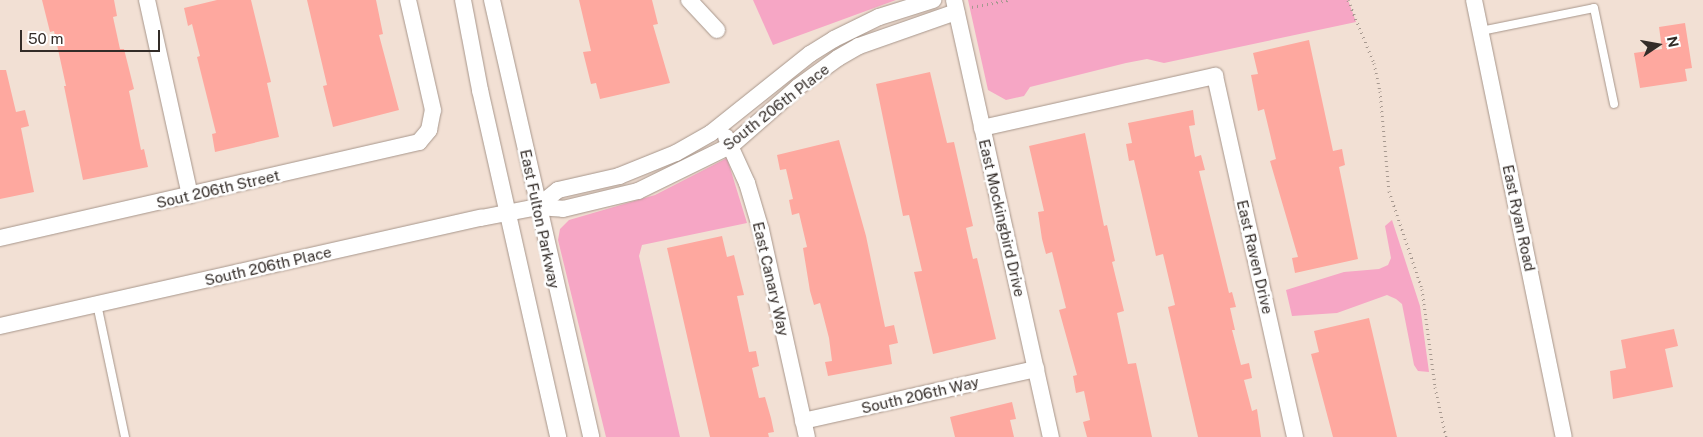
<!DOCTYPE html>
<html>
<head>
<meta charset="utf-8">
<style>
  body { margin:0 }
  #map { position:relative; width:1703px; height:437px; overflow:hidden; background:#f2e0d4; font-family:"Public Sans",sans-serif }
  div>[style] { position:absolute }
  .green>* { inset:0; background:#f6a6c5 }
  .building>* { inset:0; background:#fea89f }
  .path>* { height:3px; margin-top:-1.5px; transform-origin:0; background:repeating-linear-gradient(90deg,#a79990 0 1px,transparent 0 5px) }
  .roads { filter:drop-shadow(0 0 1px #a7968b) drop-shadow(0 0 1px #a7968b) }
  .service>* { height:8px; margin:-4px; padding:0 4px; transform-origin:4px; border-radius:4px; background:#fff }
  .minor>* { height:16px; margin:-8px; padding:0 8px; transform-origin:8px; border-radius:8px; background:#fff }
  span { translate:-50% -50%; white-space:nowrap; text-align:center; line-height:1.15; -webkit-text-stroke:5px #fff; paint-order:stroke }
  .street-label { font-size:15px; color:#332c28 }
  .north { position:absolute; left:1633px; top:20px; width:50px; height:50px; -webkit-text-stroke:4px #fff; paint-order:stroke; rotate:78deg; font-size:14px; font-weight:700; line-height:20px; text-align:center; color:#332c28 }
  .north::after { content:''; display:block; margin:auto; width:18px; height:22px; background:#332c28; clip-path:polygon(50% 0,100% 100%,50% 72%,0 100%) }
  .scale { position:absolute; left:20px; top:30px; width:140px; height:22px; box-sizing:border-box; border:2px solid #332c28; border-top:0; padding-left:6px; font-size:15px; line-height:18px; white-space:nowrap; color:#332c28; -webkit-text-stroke:4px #fff; paint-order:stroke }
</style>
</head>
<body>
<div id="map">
  <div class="green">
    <i style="clip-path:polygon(753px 0,896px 0,773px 45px)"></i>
    <i style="clip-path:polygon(968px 0,1348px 0,1356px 22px,1164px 63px,1147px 59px,1126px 63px,1030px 87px,1024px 96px,1006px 100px,988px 90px)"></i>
    <i style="clip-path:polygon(727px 158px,747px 223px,642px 245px,639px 256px,680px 437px,606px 437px,558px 240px,560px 229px,569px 220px,655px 195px)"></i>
    <i style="clip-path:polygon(1392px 220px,1420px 306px,1429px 372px,1418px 371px,1414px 365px,1402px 304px,1396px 299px,1387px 295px,1337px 313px,1292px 316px,1286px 290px,1344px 272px,1379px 269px,1388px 265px,1391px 258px,1385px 226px)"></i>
  </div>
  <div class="building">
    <i style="clip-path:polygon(42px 0,114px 0,117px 16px,113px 17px,120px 49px,124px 49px,134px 89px,129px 91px,141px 150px,144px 149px,148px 167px,83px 180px,64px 86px,66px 86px,54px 31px,50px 32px)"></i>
    <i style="clip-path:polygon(217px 0,251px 0,271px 82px,267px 83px,279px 137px,215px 152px,212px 134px,216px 133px,197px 57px,200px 56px,192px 24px,188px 26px,184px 8px)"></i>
    <i style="clip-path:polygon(307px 0,376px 0,383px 34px,379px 35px,399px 110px,333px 127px,323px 86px,327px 85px)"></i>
    <i style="clip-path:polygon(579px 0,652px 0,658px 24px,653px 25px,670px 83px,600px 99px,596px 83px,591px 84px,583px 52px,591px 51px)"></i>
    <i style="clip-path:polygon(1685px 23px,1692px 68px,1685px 69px,1687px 81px,1640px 88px,1634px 53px,1662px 49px,1659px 27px)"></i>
    <i style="clip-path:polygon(1309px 40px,1333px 151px,1342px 149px,1345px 165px,1339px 167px,1358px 259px,1295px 273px,1292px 258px,1298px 257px,1270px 161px,1276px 159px,1264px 109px,1258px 111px,1251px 75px,1258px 74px,1253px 53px)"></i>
    <i style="clip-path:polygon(0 70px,6px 70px,16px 112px,25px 110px,29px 126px,21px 128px,34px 192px,0 199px)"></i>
    <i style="clip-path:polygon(930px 72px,947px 143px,954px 142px,973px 226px,966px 228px,973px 259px,977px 258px,996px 339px,933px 354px,914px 272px,922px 271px,909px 215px,903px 216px,876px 84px)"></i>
    <i style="clip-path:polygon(1193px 110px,1195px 125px,1189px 126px,1195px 157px,1201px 155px,1205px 170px,1199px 171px,1229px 293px,1232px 292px,1236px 307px,1230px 308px,1235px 330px,1232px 330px,1241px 365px,1249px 363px,1252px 378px,1244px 380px,1252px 411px,1257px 409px,1261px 437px,1198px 437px,1168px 307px,1175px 305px,1163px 254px,1156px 256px,1134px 160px,1129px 161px,1126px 144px,1132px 143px,1128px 123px)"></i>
    <i style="clip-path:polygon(1085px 133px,1104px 226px,1107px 225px,1115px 261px,1112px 262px,1124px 311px,1117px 313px,1128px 364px,1136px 363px,1152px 437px,1087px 437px,1083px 422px,1090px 420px,1084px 391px,1076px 393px,1073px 376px,1077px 375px,1059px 310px,1066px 308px,1052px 252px,1046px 254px,1042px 239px,1038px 212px,1044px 211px,1029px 146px)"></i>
    <i style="clip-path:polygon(839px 140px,866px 236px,885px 327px,894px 325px,898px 343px,889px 345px,892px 364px,828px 376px,825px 362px,832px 361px,829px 338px,820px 303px,814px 305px,810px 291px,803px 248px,807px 247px,799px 213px,792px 215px,789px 200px,793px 199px,786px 169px,780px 170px,777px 155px)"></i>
    <i style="clip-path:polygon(722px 236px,727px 257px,734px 255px,744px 295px,737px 296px,749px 352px,756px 351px,759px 366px,752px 368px,759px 398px,765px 397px,771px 418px,774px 432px,768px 433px,769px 437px,710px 437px,667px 248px)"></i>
    <i style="clip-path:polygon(1369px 318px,1397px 437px,1333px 437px,1311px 354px,1319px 352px,1314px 331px)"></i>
    <i style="clip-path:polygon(1674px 329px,1678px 346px,1665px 349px,1673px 387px,1613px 399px,1610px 371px,1626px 368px,1621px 340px)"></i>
    <i style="clip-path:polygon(1012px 402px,1016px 419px,1010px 420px,1014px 437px,955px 437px,950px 417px)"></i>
  </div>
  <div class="path">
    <i style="left:1348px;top:0;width:68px;rotate:67.6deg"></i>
    <i style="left:1374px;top:63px;width:29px;rotate:78deg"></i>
    <i style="left:1380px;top:91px;width:100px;rotate:84.9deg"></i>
    <i style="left:1389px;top:191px;width:103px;rotate:71.4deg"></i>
    <i style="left:1422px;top:289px;width:99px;rotate:82.4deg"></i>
    <i style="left:1435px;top:387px;width:51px;rotate:77.6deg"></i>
    <i style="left:972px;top:7px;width:37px;rotate:-11deg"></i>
  </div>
  <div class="roads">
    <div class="service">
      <i style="left:1481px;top:31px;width:115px;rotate:-11.5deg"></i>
      <i style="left:1594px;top:8px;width:98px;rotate:78.2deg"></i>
      <i style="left:97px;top:304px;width:136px;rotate:78.1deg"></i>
    </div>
    <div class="minor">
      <i style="left:147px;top:0;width:200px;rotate:77.6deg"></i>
      <i style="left:463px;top:0;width:92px;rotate:79.3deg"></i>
      <i style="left:480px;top:90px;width:356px;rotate:77.3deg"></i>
      <i style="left:492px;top:0;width:448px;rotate:77.2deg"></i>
      <i style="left:689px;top:0;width:41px;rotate:47deg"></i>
      <i style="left:954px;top:0;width:448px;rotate:77.5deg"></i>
      <i style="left:1474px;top:0;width:446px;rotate:78.4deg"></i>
      <i style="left:982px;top:128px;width:239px;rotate:-12.6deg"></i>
      <i style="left:1215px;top:76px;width:370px;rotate:77.5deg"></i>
      <i style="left:726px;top:137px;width:51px;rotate:65.5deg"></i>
      <i style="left:747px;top:183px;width:49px;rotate:73.4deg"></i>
      <i style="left:761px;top:230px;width:212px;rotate:77.5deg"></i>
      <i style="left:537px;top:207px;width:27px;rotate:-39deg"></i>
      <i style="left:558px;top:190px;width:63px;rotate:-12.9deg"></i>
      <i style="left:619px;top:176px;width:61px;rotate:-22deg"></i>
      <i style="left:676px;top:153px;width:40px;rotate:-29.7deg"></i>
      <i style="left:711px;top:133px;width:127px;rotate:-38.6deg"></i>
      <i style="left:810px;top:54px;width:28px;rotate:-32deg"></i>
      <i style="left:834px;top:39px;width:50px;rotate:-26.1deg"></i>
      <i style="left:879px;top:17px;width:57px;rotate:-17.5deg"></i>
      <i style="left:0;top:238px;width:430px;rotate:-12.9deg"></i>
      <i style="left:419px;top:142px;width:16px;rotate:-50deg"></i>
      <i style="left:429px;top:130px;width:20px;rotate:-79deg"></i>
      <i style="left:433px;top:110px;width:113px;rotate:-102.8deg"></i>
      <i style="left:0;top:326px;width:493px;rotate:-12.7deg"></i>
      <i style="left:481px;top:218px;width:57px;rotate:-11.1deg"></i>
      <i style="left:537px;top:207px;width:26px;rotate:4deg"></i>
      <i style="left:563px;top:209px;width:77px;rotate:-13.5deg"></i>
      <i style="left:638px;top:191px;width:105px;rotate:-26.1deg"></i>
      <i style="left:732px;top:145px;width:88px;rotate:-41.3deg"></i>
      <i style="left:798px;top:87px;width:49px;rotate:-35.9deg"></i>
      <i style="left:838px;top:58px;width:24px;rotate:-30deg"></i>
      <i style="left:859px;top:46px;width:103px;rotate:-19.3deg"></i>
      <i style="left:803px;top:421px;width:239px;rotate:-12.6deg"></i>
    </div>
  </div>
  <div class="street-label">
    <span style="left:776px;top:107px;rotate:-38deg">South 206th Place</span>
    <span style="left:218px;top:189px;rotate:-13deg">Sout 206th Street</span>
    <span style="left:1002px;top:218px;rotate:77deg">East Mockingbird Drive</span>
    <span style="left:1519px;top:218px;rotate:78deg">East Ryan Road</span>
    <span style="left:540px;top:219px;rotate:78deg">East Fulton Parkway</span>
    <span style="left:1255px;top:257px;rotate:77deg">East Raven Drive</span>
    <span style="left:268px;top:266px;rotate:-13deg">South 206th Place</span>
    <span style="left:771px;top:279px;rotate:77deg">East Canary Way</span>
    <span style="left:920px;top:395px;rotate:-13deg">South 206th Way</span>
  </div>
  <div class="north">N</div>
  <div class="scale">50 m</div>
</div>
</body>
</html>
